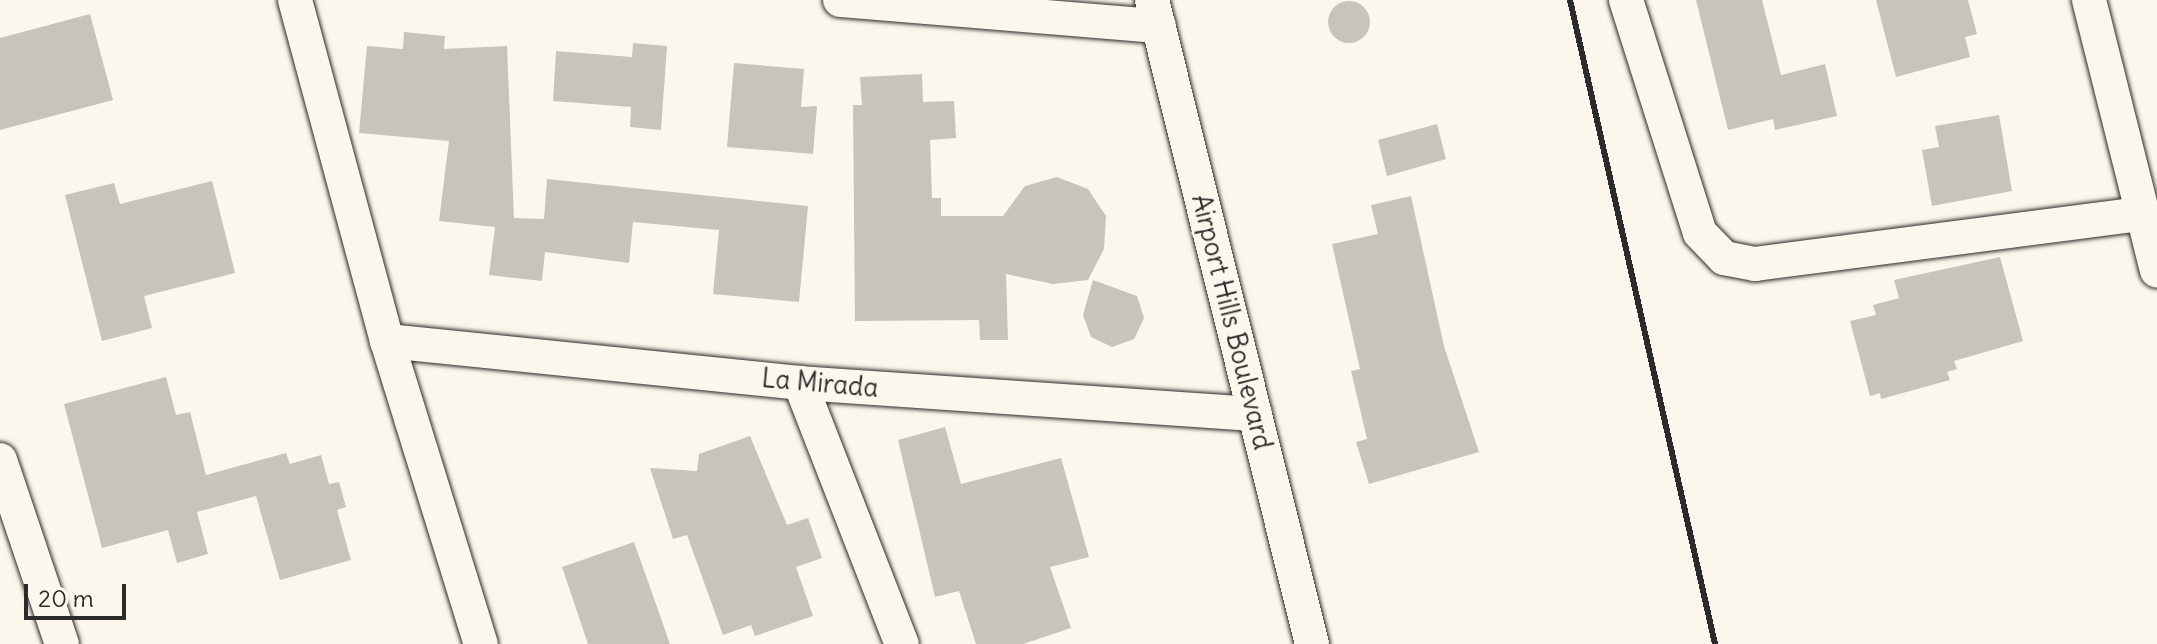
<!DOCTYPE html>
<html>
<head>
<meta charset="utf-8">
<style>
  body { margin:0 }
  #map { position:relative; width:2157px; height:644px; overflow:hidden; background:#fbf7ec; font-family:Delius,sans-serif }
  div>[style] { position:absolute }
  .building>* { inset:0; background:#c7c4bc }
  .round { border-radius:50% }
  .roads { filter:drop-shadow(0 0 2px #2b2b2b) drop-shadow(0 0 2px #2b2b2b) }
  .minor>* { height:34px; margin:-17px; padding:0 17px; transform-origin:17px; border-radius:17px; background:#fbf7ec }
  .rail>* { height:6px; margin:-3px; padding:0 3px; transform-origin:3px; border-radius:3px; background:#2b2b2b }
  span { translate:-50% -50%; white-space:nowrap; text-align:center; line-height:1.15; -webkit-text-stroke:6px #fbf7ec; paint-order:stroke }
  .street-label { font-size:26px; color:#2b2b2b }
  .scale { position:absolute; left:24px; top:584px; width:102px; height:36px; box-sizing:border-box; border:4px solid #2b2b2b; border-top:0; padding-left:10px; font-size:24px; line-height:28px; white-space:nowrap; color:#2b2b2b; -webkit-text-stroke:6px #fbf7ec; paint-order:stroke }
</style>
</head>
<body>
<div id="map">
  <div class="building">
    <i style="clip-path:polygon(1696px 0,1762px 0,1781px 75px,1825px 64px,1837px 116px,1775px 130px,1773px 119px,1728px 130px)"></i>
    <i style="clip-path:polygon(1876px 0,1968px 0,1977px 34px,1965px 37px,1970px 57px,1896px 77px)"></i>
    <i class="round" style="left:1328px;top:1px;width:42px;height:42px"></i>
    <i style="clip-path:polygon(90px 14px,113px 100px,0 130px,0 38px)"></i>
    <i style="clip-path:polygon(404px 32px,445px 36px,444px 49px,507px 46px,514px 218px,544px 219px,547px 179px,808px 206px,799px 302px,713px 294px,719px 230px,633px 222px,629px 263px,545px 252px,542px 281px,489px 275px,495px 227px,439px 221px,449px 141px,359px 133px,367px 46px,403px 49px)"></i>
    <i style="clip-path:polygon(633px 43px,667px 46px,661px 130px,630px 127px,631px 107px,553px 101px,556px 51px,632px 57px)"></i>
    <i style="clip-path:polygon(734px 63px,804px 69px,801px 107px,817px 106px,813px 154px,727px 147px)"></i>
    <i style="clip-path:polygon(922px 74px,923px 102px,954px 101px,956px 138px,930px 140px,932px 198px,941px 198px,941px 216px,1003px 216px,1025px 186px,1057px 177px,1088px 189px,1106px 216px,1104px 249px,1088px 280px,1053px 284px,1006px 274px,1008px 340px,980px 340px,979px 320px,855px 321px,853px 105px,862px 105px,860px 77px)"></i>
    <i style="clip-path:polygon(1999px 115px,2012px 191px,1932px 206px,1922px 150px,1939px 147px,1935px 126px)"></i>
    <i style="clip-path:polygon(1437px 124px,1446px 159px,1387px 176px,1378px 140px)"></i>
    <i style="clip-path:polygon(212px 181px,235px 273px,144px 296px,152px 328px,102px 341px,65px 195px,114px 183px,120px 204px)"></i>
    <i style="clip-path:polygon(1411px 196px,1444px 346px,1479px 452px,1369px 484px,1356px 442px,1367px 439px,1351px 371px,1360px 369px,1332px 244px,1378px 234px,1371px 205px)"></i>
    <i style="clip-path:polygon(2000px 257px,2023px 341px,1954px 361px,1957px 369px,1947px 372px,1950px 380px,1881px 399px,1880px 393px,1870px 396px,1850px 321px,1876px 315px,1873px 305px,1899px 298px,1894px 280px)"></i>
    <i style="clip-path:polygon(1093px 280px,1137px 296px,1144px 318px,1134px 339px,1112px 347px,1091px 337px,1083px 315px)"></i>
    <i style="clip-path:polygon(166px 377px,176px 415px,190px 412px,206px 475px,286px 453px,290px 464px,321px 455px,329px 484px,339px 482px,346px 507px,337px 510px,351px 560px,280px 580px,256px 496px,197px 512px,208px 554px,177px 563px,168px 530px,102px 548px,64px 404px)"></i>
    <i style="clip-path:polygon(945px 427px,961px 484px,1061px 458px,1089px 557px,1050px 567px,1071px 628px,1023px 644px,976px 644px,959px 591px,935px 597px,898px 440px)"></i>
    <i style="clip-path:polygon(750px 436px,787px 525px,808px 518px,822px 558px,796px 567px,813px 616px,755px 636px,751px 625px,723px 635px,687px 535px,673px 539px,650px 468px,697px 471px,699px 454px)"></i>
    <i style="clip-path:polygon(634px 542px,670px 644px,588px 644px,562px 567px)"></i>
  </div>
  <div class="roads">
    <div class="minor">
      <i style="left:295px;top:0;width:353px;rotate:74.9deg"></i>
      <i style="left:387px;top:341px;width:317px;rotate:72.8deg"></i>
      <i style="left:840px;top:0;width:320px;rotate:4.7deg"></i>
      <i style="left:1152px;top:0;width:664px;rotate:76.05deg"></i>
      <i style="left:1626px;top:0;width:244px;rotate:72.4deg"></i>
      <i style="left:1700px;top:233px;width:35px;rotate:46deg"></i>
      <i style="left:1724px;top:258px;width:32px;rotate:11deg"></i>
      <i style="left:1755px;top:264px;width:390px;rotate:-7.4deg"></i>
      <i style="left:2089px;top:0;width:279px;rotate:75.9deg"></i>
      <i style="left:387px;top:341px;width:415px;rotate:5.8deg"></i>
      <i style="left:800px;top:383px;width:456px;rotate:3.9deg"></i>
      <i style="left:800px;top:383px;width:280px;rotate:68.7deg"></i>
      <i style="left:0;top:460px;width:194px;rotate:71.4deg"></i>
    </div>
  </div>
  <div class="rail">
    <i style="left:1570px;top:0;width:660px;rotate:77.31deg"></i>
  </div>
  <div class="street-label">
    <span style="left:1232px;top:322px;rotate:76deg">Airport Hills Boulevard</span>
    <span style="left:820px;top:383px;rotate:5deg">La Mirada</span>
  </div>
  <div class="scale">20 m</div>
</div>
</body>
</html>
